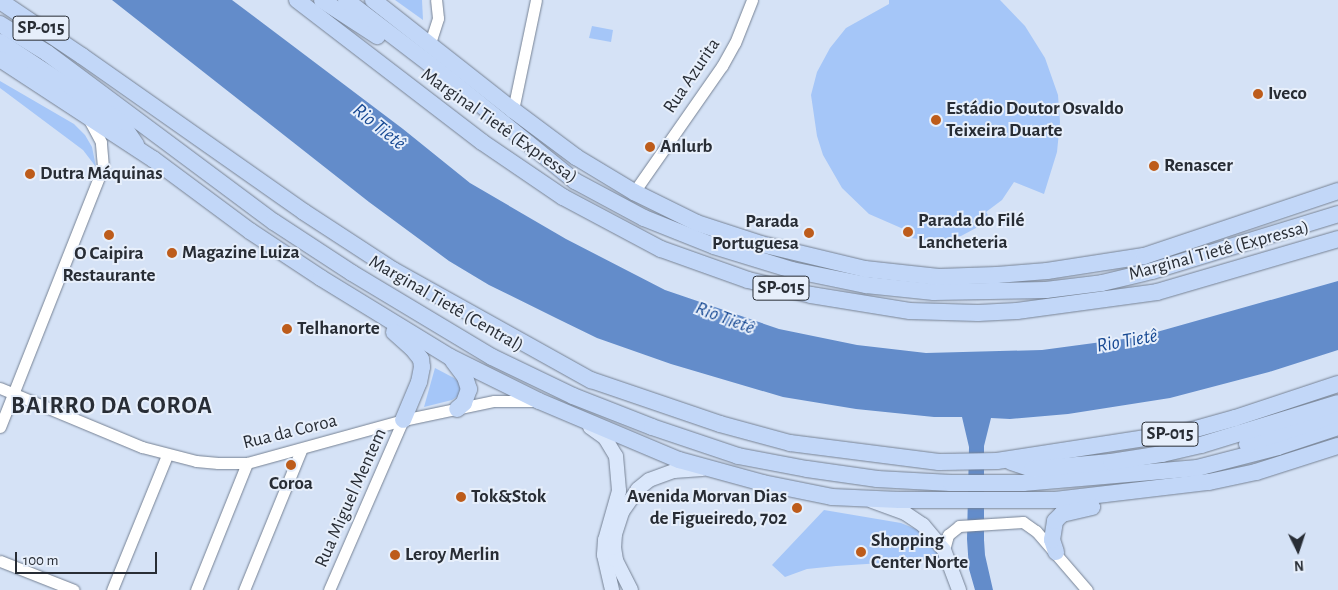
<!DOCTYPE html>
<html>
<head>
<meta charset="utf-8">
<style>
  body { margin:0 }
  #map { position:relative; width:1338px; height:590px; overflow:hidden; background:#d5e2f6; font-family:"Alegreya Sans",sans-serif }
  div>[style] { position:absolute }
  .green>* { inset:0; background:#a5c6f8 }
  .water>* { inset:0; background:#638cca }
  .roads { filter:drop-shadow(0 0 1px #768294) drop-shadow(0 0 1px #768294) }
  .minor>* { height:11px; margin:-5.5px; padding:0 5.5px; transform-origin:5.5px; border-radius:5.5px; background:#fff }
  .major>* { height:14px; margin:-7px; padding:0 7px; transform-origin:7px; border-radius:7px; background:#dae7fb }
  .highway>* { height:16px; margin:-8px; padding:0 8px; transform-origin:8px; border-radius:8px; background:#c2d7f8 }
  .dots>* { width:14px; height:14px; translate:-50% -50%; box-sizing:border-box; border:2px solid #e7effb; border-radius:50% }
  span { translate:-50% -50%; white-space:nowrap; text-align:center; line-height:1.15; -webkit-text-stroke:4px #e7effb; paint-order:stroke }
  .shield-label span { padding:1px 4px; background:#e7effb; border:1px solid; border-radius:4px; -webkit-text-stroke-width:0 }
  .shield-label { font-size:18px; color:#282d35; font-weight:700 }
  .street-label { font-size:19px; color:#282d35 }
  .poi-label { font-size:19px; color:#282d35; font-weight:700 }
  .left { translate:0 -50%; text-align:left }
  .right { translate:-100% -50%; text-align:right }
  .water-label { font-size:20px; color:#164892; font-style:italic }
  .district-label { font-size:24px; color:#282d35; font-weight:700; letter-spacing:1px }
  .north { position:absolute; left:1273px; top:525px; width:50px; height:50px; -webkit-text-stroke:4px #e7effb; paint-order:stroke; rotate:176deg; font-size:14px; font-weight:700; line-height:20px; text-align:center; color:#282d35 }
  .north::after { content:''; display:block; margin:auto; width:18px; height:22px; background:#282d35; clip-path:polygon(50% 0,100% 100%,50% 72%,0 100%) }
  .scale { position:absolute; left:15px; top:552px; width:142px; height:22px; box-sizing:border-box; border:2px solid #282d35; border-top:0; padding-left:6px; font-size:15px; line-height:18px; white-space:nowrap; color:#282d35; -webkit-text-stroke:4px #e7effb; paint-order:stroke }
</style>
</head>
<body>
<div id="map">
  <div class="green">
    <i style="clip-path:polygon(395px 0,422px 0,423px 20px)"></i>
    <i style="clip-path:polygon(889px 0,1000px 0,1025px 26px,1045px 58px,1058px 95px,1060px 122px,1057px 152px,1044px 194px,1014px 182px,1002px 200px,986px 212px,991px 220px,961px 236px,933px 241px,904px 237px,908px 231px,869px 214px,842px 188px,823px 155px,817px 136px,811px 95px,817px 72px,830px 48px,846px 28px,889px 4px)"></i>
    <i style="clip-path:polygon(592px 26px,613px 30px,611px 42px,589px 38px)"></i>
    <i style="clip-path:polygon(0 81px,74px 124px,85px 135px,92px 147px,96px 167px,83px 150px,0 88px)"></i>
    <i style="clip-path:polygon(435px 368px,454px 378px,461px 384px,461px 394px,452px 400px,424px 407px)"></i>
    <i style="clip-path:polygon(824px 510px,901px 523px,918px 530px,934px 545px,942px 559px,836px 566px,807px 569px,785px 577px,772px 565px)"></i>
  </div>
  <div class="water">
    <i style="clip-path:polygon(112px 0,232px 0,403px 129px,470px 183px,566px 239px,665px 290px,779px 329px,857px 345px,926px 353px,1042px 350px,1139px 337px,1338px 281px,1338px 350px,1269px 372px,1170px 398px,1068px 414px,1010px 419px,991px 418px,984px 446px,984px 540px,985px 555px,993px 590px,975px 590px,969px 569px,967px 539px,969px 447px,962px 417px,934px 417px,856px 409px,783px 397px,671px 364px,597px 338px,558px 319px,489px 285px,449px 261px,369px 202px)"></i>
  </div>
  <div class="roads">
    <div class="minor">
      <i style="left:430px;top:43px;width:26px;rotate:-72deg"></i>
      <i style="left:438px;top:18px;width:18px;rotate:-96deg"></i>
      <i style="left:513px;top:110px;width:112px;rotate:-78.2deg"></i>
      <i style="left:634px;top:192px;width:154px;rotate:-55.1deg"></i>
      <i style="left:722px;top:66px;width:26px;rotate:-61deg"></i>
      <i style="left:735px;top:43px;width:46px;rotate:-68.4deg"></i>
      <i style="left:0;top:388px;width:154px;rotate:22.6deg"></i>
      <i style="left:142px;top:447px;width:56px;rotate:14.5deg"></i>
      <i style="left:196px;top:461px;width:22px;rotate:5deg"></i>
      <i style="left:218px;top:463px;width:29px"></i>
      <i style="left:247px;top:463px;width:162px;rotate:-15.4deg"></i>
      <i style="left:403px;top:420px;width:93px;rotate:-11.8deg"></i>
      <i style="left:494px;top:401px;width:38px"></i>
      <i style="left:0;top:427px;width:280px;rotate:-68.4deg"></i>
      <i style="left:103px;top:167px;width:25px;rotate:-95deg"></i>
      <i style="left:101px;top:142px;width:26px;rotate:-118deg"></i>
      <i style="left:944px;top:550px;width:16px;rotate:-75deg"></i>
      <i style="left:948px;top:535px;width:14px;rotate:-39deg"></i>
      <i style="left:959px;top:526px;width:64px;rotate:-3.6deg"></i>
      <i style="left:1023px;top:522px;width:16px;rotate:35deg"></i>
      <i style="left:1036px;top:531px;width:78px;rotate:49.2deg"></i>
      <i style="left:0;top:561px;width:79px;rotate:21.4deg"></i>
      <i style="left:112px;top:590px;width:146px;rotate:-67.8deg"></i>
      <i style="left:196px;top:590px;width:137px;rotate:-68.1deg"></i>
      <i style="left:244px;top:590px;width:151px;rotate:-67.8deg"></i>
      <i style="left:329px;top:590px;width:185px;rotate:-66.5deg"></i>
    </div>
    <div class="major">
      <i style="left:590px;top:427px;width:19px;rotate:36deg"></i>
      <i style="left:605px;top:438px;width:21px;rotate:59deg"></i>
      <i style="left:616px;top:456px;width:35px;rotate:85deg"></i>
      <i style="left:619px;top:491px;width:51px;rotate:105.9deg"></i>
      <i style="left:605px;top:540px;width:15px;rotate:94deg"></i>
      <i style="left:604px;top:555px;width:36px;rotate:77deg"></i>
      <i style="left:872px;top:501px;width:35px;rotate:20deg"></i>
      <i style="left:905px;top:513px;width:22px;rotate:34deg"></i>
      <i style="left:923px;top:525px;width:33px;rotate:50deg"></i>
      <i style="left:944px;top:550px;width:43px;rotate:69.4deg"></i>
      <i style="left:631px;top:590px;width:34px;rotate:-117deg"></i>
      <i style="left:616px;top:560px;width:12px;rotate:-99deg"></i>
      <i style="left:614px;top:548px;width:14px;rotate:-86deg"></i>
      <i style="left:615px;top:534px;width:23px;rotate:-72deg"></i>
      <i style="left:622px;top:512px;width:28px;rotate:-55deg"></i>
      <i style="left:638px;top:489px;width:14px;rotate:-39deg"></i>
      <i style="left:649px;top:480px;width:27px;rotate:-20deg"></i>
      <i style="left:674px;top:471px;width:28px;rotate:-4deg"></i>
    </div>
    <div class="highway">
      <i style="left:297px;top:0;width:233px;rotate:37.5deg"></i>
      <i style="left:482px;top:142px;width:98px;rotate:34.2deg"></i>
      <i style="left:563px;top:197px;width:111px;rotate:28deg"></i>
      <i style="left:661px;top:249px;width:92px;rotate:19.6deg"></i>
      <i style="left:748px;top:280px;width:65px;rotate:13.4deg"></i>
      <i style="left:811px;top:295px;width:100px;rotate:9.2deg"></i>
      <i style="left:910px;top:311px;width:68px;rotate:1.7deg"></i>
      <i style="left:978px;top:313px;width:39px;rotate:-3deg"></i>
      <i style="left:1017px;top:311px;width:141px;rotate:-7.7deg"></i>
      <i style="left:1157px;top:292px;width:189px;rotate:-16.3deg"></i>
      <i style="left:322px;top:0;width:66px;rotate:33.2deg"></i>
      <i style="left:346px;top:0;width:123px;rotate:37.4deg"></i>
      <i style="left:444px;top:75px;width:169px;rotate:39deg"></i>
      <i style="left:575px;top:181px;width:78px;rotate:28.2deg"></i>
      <i style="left:644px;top:218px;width:75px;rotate:21.8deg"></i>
      <i style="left:714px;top:246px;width:82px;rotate:17.1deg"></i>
      <i style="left:792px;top:270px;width:76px;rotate:11.5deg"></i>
      <i style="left:866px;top:285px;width:68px;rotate:5.9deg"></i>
      <i style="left:934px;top:292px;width:112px;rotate:-1deg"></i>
      <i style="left:1046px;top:290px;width:56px;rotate:-7.1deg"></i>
      <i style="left:1102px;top:283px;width:51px;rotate:-13.5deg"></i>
      <i style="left:1152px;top:271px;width:195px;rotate:-17deg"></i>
      <i style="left:373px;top:0;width:178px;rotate:38.2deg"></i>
      <i style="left:513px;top:110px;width:79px;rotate:36.7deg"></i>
      <i style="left:576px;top:157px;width:68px;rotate:31.1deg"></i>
      <i style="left:634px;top:192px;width:70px;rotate:26.2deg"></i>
      <i style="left:697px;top:223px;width:67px;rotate:18.2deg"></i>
      <i style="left:761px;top:244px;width:107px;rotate:13.5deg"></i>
      <i style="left:865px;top:269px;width:74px;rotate:6.2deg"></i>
      <i style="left:939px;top:277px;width:58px;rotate:-2deg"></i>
      <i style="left:997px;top:275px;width:50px;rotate:-4.6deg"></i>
      <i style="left:1047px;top:271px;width:98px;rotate:-8.8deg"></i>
      <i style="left:1144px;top:256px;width:205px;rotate:-18.5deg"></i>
      <i style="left:0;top:1px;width:99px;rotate:33.9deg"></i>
      <i style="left:82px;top:56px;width:271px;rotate:35.1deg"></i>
      <i style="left:304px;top:212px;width:106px;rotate:33.1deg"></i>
      <i style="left:393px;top:270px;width:227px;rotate:29.1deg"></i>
      <i style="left:591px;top:380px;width:136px;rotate:18.8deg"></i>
      <i style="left:720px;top:424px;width:73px;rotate:15.2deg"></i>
      <i style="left:790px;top:443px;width:150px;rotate:7.3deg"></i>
      <i style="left:939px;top:462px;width:58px;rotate:-1deg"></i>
      <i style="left:997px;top:461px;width:190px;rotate:-8.8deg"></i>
      <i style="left:1185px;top:432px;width:52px;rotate:-15.6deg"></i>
      <i style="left:1235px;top:418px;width:108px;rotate:-18.3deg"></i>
      <i style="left:0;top:24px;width:55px;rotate:31.7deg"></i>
      <i style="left:47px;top:53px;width:283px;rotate:36.7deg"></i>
      <i style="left:274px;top:222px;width:93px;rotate:33.2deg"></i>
      <i style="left:352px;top:273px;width:163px;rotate:31deg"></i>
      <i style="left:492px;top:357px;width:90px;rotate:25.7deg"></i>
      <i style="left:573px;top:396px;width:85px;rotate:21.4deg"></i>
      <i style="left:652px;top:427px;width:91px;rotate:18.6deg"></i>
      <i style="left:738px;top:456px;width:70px;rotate:10.7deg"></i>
      <i style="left:807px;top:469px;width:71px;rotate:8.1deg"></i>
      <i style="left:877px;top:479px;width:74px;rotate:3.1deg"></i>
      <i style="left:951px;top:483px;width:72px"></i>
      <i style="left:1023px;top:483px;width:175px;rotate:-4.9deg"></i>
      <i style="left:1197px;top:468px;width:84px;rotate:-14.5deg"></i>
      <i style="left:1278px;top:447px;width:63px;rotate:-18.4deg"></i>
      <i style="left:0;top:42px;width:144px;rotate:33.4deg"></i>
      <i style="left:120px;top:121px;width:29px;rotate:56deg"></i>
      <i style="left:0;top:59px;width:183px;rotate:33.2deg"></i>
      <i style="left:153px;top:159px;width:121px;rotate:36.6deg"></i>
      <i style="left:250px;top:231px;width:85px;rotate:33.5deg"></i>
      <i style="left:321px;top:278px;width:151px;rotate:31.5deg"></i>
      <i style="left:450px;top:357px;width:99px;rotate:26.3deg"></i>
      <i style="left:539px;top:401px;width:152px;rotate:22.9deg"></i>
      <i style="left:679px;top:460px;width:87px;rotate:15.3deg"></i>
      <i style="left:763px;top:483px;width:70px;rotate:11.5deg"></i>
      <i style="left:832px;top:497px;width:67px;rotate:2.6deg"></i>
      <i style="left:899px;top:500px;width:156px"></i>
      <i style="left:1055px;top:500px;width:155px;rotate:-6.7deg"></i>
      <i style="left:1209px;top:482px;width:48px;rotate:-12deg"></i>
      <i style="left:1256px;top:472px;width:86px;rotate:-17.6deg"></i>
      <i style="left:394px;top:332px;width:24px;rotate:42deg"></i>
      <i style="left:412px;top:348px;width:14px;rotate:51deg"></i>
      <i style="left:421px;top:359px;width:8px;rotate:83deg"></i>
      <i style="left:422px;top:367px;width:15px;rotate:101deg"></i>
      <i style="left:419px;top:382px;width:41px;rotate:112.8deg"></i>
      <i style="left:453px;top:361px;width:20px;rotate:53deg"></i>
      <i style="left:465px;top:377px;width:13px;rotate:72deg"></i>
      <i style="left:469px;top:389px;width:15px;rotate:110deg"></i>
      <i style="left:464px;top:403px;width:9px;rotate:139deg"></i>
      <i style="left:1247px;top:444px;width:93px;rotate:-18.2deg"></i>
      <i style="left:1011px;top:462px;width:22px;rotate:18deg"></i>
      <i style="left:1032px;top:469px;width:79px;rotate:-5.1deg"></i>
      <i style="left:1111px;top:462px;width:52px;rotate:-8.9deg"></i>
      <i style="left:1162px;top:454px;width:40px;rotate:-13deg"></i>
      <i style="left:1201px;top:445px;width:143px;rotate:-17deg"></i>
      <i style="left:1056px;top:552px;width:13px;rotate:-108deg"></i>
      <i style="left:1052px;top:540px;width:19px;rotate:-81deg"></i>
      <i style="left:1055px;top:521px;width:10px;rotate:-45deg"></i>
      <i style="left:1062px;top:514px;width:31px;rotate:-13deg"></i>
    </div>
  </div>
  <div class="dots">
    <i style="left:1258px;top:94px;background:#bd5c1b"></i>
    <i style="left:936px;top:120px;background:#bd5c1b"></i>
    <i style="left:650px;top:147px;background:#bd5c1b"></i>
    <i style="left:1154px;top:166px;background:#bd5c1b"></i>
    <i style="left:30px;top:174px;background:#bd5c1b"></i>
    <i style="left:908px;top:232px;background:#bd5c1b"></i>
    <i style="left:809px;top:233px;background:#bd5c1b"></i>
    <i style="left:109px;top:235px;background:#bd5c1b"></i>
    <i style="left:172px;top:253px;background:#bd5c1b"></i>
    <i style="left:287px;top:329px;background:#bd5c1b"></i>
    <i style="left:291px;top:465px;background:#bd5c1b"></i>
    <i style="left:461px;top:497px;background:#bd5c1b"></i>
    <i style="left:797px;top:508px;background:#bd5c1b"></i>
    <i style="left:861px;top:552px;background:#bd5c1b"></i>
    <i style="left:395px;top:555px;background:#bd5c1b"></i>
  </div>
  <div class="shield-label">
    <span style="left:41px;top:28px">SP-015</span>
    <span style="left:781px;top:288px">SP-015</span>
    <span style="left:1170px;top:434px">SP-015</span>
  </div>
  <div class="street-label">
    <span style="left:692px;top:76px;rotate:-56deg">Rua Azurita</span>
    <span style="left:499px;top:126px;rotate:35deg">Marginal Tietê (Expressa)</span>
    <span style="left:1219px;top:251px;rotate:-15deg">Marginal Tietê (Expressa)</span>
    <span style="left:446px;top:304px;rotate:30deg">Marginal Tietê (Central)</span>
    <span style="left:290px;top:432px;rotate:-14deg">Rua da Coroa</span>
    <span style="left:351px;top:498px;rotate:-66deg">Rua Miguel Mentem</span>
  </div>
  <div class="poi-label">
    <span class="left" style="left:1268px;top:94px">Iveco</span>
    <span class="left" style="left:946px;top:120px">Estádio Doutor Osvaldo<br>Teixeira Duarte</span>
    <span class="left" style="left:660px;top:147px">Anlurb</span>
    <span class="left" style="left:1164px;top:166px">Renascer</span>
    <span class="left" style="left:40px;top:174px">Dutra Máquinas</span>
    <span class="left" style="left:918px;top:232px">Parada do Filé<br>Lancheteria</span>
    <span class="right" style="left:799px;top:233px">Parada<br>Portuguesa</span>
    <span class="left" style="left:182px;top:253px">Magazine Luiza</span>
    <span style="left:109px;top:265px">O Caipira<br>Restaurante</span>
    <span class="left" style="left:297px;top:329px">Telhanorte</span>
    <span style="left:291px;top:484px">Coroa</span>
    <span class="left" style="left:471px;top:497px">Tok&amp;Stok</span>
    <span class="right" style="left:787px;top:508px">Avenida Morvan Dias<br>de Figueiredo, 702</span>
    <span class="left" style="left:871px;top:552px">Shopping<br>Center Norte</span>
    <span class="left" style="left:405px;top:555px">Leroy Merlin</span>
  </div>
  <div class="water-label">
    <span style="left:379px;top:127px;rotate:39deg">Rio Tietê</span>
    <span style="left:725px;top:318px;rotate:21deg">Rio Tietê</span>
    <span style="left:1127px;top:341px;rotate:-10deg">Rio Tietê</span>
  </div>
  <div class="district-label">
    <span style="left:112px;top:407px">BAIRRO DA COROA</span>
  </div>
  <div class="north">N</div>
  <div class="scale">100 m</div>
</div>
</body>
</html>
